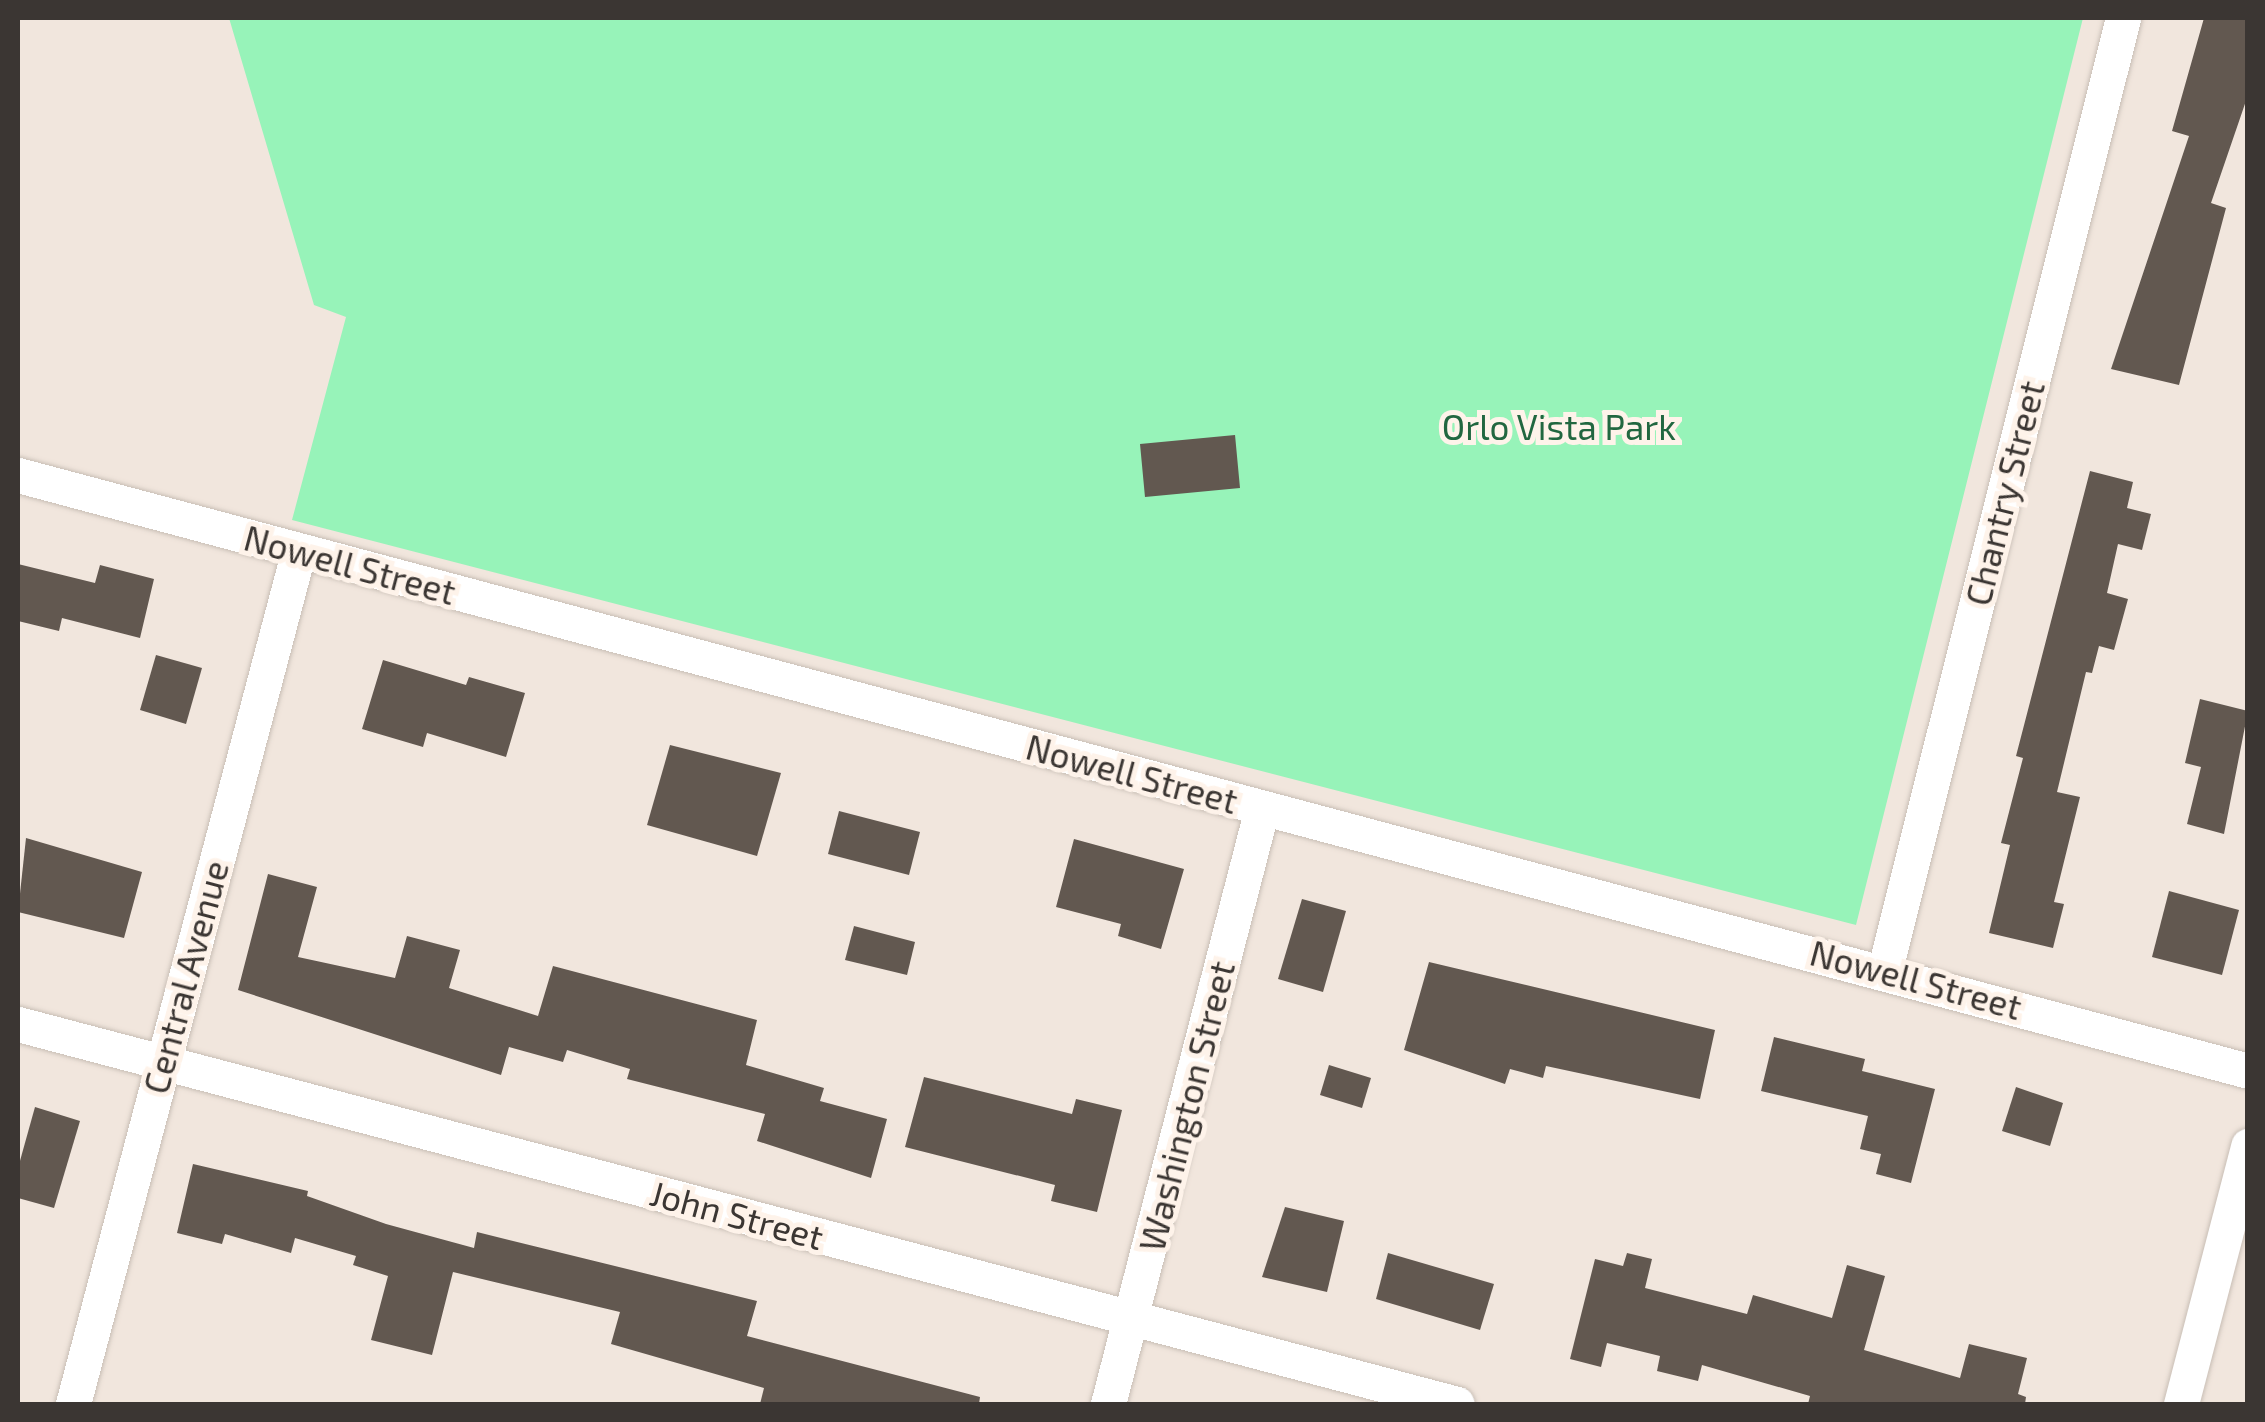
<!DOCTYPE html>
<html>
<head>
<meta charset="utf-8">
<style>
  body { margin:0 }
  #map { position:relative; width:2265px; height:1422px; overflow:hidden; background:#f1e6dd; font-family:"Exo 2",sans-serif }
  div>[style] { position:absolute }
  .green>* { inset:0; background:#97f3b9 }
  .building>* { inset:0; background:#625850 }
  .roads { filter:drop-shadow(0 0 2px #c8beb5) drop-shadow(0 0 2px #c8beb5) }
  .street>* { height:35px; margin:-17.5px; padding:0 17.5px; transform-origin:17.5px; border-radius:17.5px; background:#fff }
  span { translate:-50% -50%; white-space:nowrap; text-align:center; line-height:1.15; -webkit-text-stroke:10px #fef3ea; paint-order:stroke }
  .park-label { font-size:35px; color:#216740 }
  .street-label { font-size:35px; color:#3b3633 }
  .frame { position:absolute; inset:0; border:20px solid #3b3633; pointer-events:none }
</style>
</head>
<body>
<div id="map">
  <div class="green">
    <i style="clip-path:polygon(229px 18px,2083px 18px,1856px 925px,292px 520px,346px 317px,314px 305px)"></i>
  </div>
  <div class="building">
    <i style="clip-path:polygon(2204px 18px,2248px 18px,2248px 95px,2211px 203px,2226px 208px,2179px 385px,2111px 369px,2189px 136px,2172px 131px)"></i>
    <i style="clip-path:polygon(1235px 435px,1240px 488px,1145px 497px,1140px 444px)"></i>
    <i style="clip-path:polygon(2090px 471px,2133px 482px,2127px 508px,2151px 514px,2142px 550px,2118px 544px,2107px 593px,2128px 599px,2114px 650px,2099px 646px,2092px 673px,2086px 672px,2057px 792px,2080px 797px,2054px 902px,2064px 904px,2053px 948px,1989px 933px,2010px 845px,2001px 843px,2023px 758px,2016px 756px)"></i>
    <i style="clip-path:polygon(18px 564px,95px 583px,100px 565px,154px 579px,140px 638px,62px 618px,59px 631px,18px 621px)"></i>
    <i style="clip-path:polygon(156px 655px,202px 668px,186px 724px,140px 710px)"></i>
    <i style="clip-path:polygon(383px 660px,466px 685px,469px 677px,525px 693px,506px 757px,427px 733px,423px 747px,362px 729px)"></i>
    <i style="clip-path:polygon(2200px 699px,2248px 711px,2224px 834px,2187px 824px,2201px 767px,2185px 763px)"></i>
    <i style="clip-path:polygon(670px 745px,781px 773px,757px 856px,647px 825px)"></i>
    <i style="clip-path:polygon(839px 811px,920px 832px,909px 875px,828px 854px)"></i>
    <i style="clip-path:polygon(26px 838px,142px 872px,124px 938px,18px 912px)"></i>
    <i style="clip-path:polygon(1074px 839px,1184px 869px,1161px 949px,1118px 936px,1121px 924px,1056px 907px)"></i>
    <i style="clip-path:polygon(268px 874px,317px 887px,298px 957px,395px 978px,407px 936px,460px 950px,449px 988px,538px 1016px,553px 966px,757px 1020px,746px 1065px,824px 1088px,820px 1101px,887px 1119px,871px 1178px,757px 1141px,765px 1114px,627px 1079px,630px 1069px,567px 1050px,563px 1062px,509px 1047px,501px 1075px,238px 990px)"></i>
    <i style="clip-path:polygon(2169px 891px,2239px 910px,2222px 975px,2152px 957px)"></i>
    <i style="clip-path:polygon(1302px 899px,1346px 911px,1323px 992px,1278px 979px)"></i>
    <i style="clip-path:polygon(854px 926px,915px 942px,907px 975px,845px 960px)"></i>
    <i style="clip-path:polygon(1429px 962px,1715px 1030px,1700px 1099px,1546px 1066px,1543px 1078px,1510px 1069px,1505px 1084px,1404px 1050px)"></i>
    <i style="clip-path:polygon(1774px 1037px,1865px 1059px,1862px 1071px,1935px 1089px,1911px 1183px,1876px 1174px,1881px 1154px,1860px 1149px,1868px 1116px,1761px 1091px)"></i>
    <i style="clip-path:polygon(1329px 1065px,1371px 1078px,1362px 1108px,1320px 1095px)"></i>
    <i style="clip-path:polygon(924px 1077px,1072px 1114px,1076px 1099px,1122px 1110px,1097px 1212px,1051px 1201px,1055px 1185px,905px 1147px)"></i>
    <i style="clip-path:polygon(2016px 1087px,2063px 1103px,2050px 1146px,2002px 1131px)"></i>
    <i style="clip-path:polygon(35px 1107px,80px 1121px,54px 1208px,18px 1198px,18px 1168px)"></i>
    <i style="clip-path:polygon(193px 1164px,308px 1191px,307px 1196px,386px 1224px,474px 1248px,477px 1232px,757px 1301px,747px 1336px,980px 1397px,979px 1404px,760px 1404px,764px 1388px,611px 1344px,620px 1312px,453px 1272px,432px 1355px,371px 1340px,388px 1276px,353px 1265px,356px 1256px,295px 1238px,291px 1253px,225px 1234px,222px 1244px,177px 1233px)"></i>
    <i style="clip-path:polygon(1285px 1207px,1344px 1221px,1327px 1292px,1262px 1277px)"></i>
    <i style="clip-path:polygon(1388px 1253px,1494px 1284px,1480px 1330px,1376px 1299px)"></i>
    <i style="clip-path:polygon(1627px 1253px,1652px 1259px,1645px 1288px,1747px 1314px,1753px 1295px,1832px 1318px,1847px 1265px,1885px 1276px,1864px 1350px,1960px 1378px,1969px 1344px,2027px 1358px,2018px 1394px,2026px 1397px,2025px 1404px,1808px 1404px,1810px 1396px,1702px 1365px,1698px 1381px,1657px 1371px,1660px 1356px,1607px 1343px,1601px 1367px,1570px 1359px,1595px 1259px,1623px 1266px)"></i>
  </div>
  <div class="roads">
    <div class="street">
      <i style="left:18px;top:475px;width:2308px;rotate:14.96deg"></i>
      <i style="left:1885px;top:969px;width:980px;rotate:-75.95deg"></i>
      <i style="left:18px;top:1024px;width:1488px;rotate:14.79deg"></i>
      <i style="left:73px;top:1404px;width:883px;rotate:-75.18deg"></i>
      <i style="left:1108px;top:1404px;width:616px;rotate:-75.51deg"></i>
      <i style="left:2181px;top:1404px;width:267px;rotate:-75.4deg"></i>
    </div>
  </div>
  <div class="park-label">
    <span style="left:1559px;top:426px">Orlo Vista Park</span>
  </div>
  <div class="street-label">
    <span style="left:2004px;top:493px;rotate:-76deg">Chantry Street</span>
    <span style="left:350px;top:564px;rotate:15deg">Nowell Street</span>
    <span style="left:1132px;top:773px;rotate:15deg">Nowell Street</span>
    <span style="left:185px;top:977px;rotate:-75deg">Central Avenue</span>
    <span style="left:1916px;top:979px;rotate:15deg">Nowell Street</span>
    <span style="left:1186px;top:1106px;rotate:-76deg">Washington Street</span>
    <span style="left:737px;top:1214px;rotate:15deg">John Street</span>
  </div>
  <div class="frame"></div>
</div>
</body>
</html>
